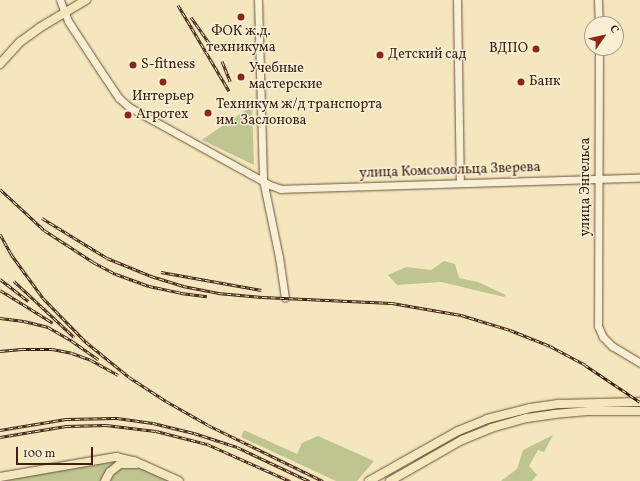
<!DOCTYPE html>
<html>
<head>
<meta charset="utf-8">
<style>
  body { margin:0 }
  #map { position:relative; width:640px; height:481px; overflow:hidden; background:#f4e7be; font-family:Vollkorn,serif }
  div>[style] { position:absolute }
  .green>* { inset:0; background:#bec590 }
  .roads { filter:drop-shadow(0 0 1px #6c523e) drop-shadow(0 0 1px #6c523e) }
  .minor>* { height:7px; margin:-3.5px; padding:0 3.5px; transform-origin:3.5px; border-radius:3.5px; background:#f8efd5 }
  .major>* { height:8px; margin:-4px; padding:0 4px; transform-origin:4px; border-radius:4px; background:#f4e7be }
  .rail>* { height:3px; margin-top:-1.5px; transform-origin:0; background:repeating-linear-gradient(90deg,#f8efd5 0 4.5px,#3f2013 0 9px); box-sizing:border-box; border-block:1px solid #3f2013 }
  .dots>* { width:11px; height:11px; translate:-50% -50%; box-sizing:border-box; border:2px solid #f8efd5; border-radius:50% }
  span { translate:-50% -50%; white-space:nowrap; text-align:center; line-height:1.15; -webkit-text-stroke:3px #f8efd5; paint-order:stroke }
  .poi-label { font-size:14px; color:#3f2013 }
  .right { translate:-100% -50%; text-align:right }
  .left { translate:0 -50%; text-align:left }
  .street-label { font-size:14px; color:#3f2013 }
  .north { position:absolute; left:584px; top:16px; width:40px; height:40px; box-sizing:border-box; background:#f8efd5; border:1px solid #ae9c87; border-radius:50%; rotate:56deg; font-size:11px; font-weight:700; line-height:16px; text-align:center; color:#3f2013 }
  .north::after { content:''; display:block; margin:auto; width:14px; height:18px; background:#8f2418; clip-path:polygon(50% 0,100% 100%,50% 72%,0 100%) }
  .scale { position:absolute; left:16px; top:447px; width:77px; height:18px; box-sizing:border-box; border:2px solid #3f2013; border-top:0; padding-left:5px; font-size:12px; line-height:14px; white-space:nowrap; color:#3f2013; -webkit-text-stroke:3px #f8efd5; paint-order:stroke }
</style>
</head>
<body>
<div id="map">
  <div class="green">
    <i style="clip-path:polygon(252px 106px,254px 165px,202px 140px,203px 139px)"></i>
    <i style="clip-path:polygon(444px 261px,455px 264px,459px 278px,478px 282px,506px 295px,504px 297px,441px 282px,397px 285px,388px 275px,406px 267px,431px 270px)"></i>
    <i style="clip-path:polygon(631px 405px,631px 407px,550px 411px,459px 438px,414px 462px,413px 460px,458px 436px,509px 416px,565px 407px)"></i>
    <i style="clip-path:polygon(244px 430px,297px 454px,302px 443px,318px 436px,374px 461px,357px 481px,336px 481px,241px 437px)"></i>
    <i style="clip-path:polygon(553px 435px,544px 452px,538px 450px,529px 466px,537px 475px,532px 481px,501px 481px,517px 469px,523px 450px)"></i>
    <i style="clip-path:polygon(121px 460px,102px 481px,5px 481px,70px 467px)"></i>
    <i style="clip-path:polygon(121px 467px,142px 469px,170px 481px,108px 481px,109px 477px)"></i>
  </div>
  <div class="roads">
    <div class="minor">
      <i style="left:60px;top:0;width:22px;rotate:69deg"></i>
      <i style="left:68px;top:21px;width:59px;rotate:56.9deg"></i>
      <i style="left:100px;top:70px;width:34px;rotate:56deg"></i>
      <i style="left:119px;top:98px;width:13px;rotate:42deg"></i>
      <i style="left:129px;top:107px;width:161px;rotate:29deg"></i>
      <i style="left:270px;top:185px;width:12px;rotate:20deg"></i>
      <i style="left:281px;top:189px;width:359px;rotate:-1.8deg"></i>
      <i style="left:258px;top:0;width:180px;rotate:88.4deg"></i>
      <i style="left:263px;top:180px;width:79px;rotate:78.3deg"></i>
      <i style="left:279px;top:257px;width:41px;rotate:81.7deg"></i>
      <i style="left:457px;top:0;width:183px;rotate:89.1deg"></i>
      <i style="left:598px;top:0;width:24px;rotate:88deg"></i>
      <i style="left:599px;top:48px;width:278px;rotate:90.2deg"></i>
      <i style="left:598px;top:326px;width:12px;rotate:66deg"></i>
      <i style="left:603px;top:337px;width:13px;rotate:45deg"></i>
      <i style="left:612px;top:346px;width:33px;rotate:31deg"></i>
    </div>
    <div class="major">
      <i style="left:0;top:64px;width:30px;rotate:-48deg"></i>
      <i style="left:20px;top:42px;width:24px;rotate:-36deg"></i>
      <i style="left:39px;top:28px;width:55px;rotate:-30.8deg"></i>
      <i style="left:0;top:477px;width:118px;rotate:-9.8deg"></i>
      <i style="left:116px;top:457px;width:18px;rotate:13deg"></i>
      <i style="left:134px;top:461px;width:49px;rotate:24deg"></i>
      <i style="left:105px;top:481px;width:10px;rotate:-61deg"></i>
      <i style="left:110px;top:472px;width:13px;rotate:-39deg"></i>
      <i style="left:120px;top:464px;width:16px"></i>
      <i style="left:369px;top:481px;width:102px;rotate:-29.3deg"></i>
      <i style="left:458px;top:431px;width:31px;rotate:-22deg"></i>
      <i style="left:487px;top:419px;width:44px;rotate:-14.3deg"></i>
      <i style="left:530px;top:408px;width:30px;rotate:-8deg"></i>
      <i style="left:560px;top:404px;width:80px;rotate:-1.4deg"></i>
      <i style="left:390px;top:481px;width:83px;rotate:-29.7deg"></i>
      <i style="left:462px;top:440px;width:31px;rotate:-22deg"></i>
      <i style="left:491px;top:428px;width:37px;rotate:-16deg"></i>
      <i style="left:527px;top:418px;width:27px;rotate:-8deg"></i>
      <i style="left:554px;top:414px;width:36px;rotate:-5deg"></i>
      <i style="left:590px;top:411px;width:50px"></i>
    </div>
  </div>
  <div class="rail">
    <i style="left:178px;top:5px;width:100px;rotate:59.3deg"></i>
    <i style="left:191px;top:17px;width:38px;rotate:55deg"></i>
    <i style="left:222px;top:61px;width:22px;rotate:68deg"></i>
    <i style="left:0;top:189px;width:60px;rotate:43deg"></i>
    <i style="left:44px;top:230px;width:59px;rotate:33.1deg"></i>
    <i style="left:93px;top:262px;width:26px;rotate:28deg"></i>
    <i style="left:116px;top:274px;width:35px;rotate:20deg"></i>
    <i style="left:149px;top:286px;width:33px;rotate:12deg"></i>
    <i style="left:181px;top:293px;width:26px;rotate:7deg"></i>
    <i style="left:42px;top:218px;width:76px;rotate:31.6deg"></i>
    <i style="left:107px;top:258px;width:48px;rotate:22.2deg"></i>
    <i style="left:151px;top:276px;width:34px;rotate:17deg"></i>
    <i style="left:183px;top:286px;width:36px;rotate:11deg"></i>
    <i style="left:218px;top:293px;width:44px;rotate:5.2deg"></i>
    <i style="left:262px;top:297px;width:130px;rotate:2.6deg"></i>
    <i style="left:392px;top:303px;width:70px;rotate:9.9deg"></i>
    <i style="left:461px;top:315px;width:51px;rotate:17deg"></i>
    <i style="left:510px;top:330px;width:43px;rotate:21.8deg"></i>
    <i style="left:550px;top:346px;width:40px;rotate:28deg"></i>
    <i style="left:585px;top:365px;width:66px;rotate:33.9deg"></i>
    <i style="left:0;top:234px;width:23px;rotate:61deg"></i>
    <i style="left:11px;top:254px;width:54px;rotate:54deg"></i>
    <i style="left:43px;top:298px;width:62px;rotate:45.7deg"></i>
    <i style="left:86px;top:342px;width:55px;rotate:39.1deg"></i>
    <i style="left:129px;top:377px;width:44px;rotate:33deg"></i>
    <i style="left:166px;top:401px;width:48px;rotate:29.7deg"></i>
    <i style="left:208px;top:425px;width:128px;rotate:26deg"></i>
    <i style="left:161px;top:272px;width:102px;rotate:10.2deg"></i>
    <i style="left:0;top:279px;width:36px;rotate:38deg"></i>
    <i style="left:14px;top:281px;width:82px;rotate:43deg"></i>
    <i style="left:0;top:290px;width:62px;rotate:31.9deg"></i>
    <i style="left:0;top:318px;width:24px;rotate:7deg"></i>
    <i style="left:24px;top:321px;width:25px;rotate:14deg"></i>
    <i style="left:48px;top:327px;width:28px;rotate:30deg"></i>
    <i style="left:72px;top:341px;width:32px;rotate:35deg"></i>
    <i style="left:0;top:351px;width:22px;rotate:-5deg"></i>
    <i style="left:22px;top:349px;width:30px"></i>
    <i style="left:52px;top:349px;width:20px;rotate:11deg"></i>
    <i style="left:72px;top:353px;width:20px;rotate:20deg"></i>
    <i style="left:91px;top:360px;width:31px;rotate:29deg"></i>
    <i style="left:0;top:430px;width:67px;rotate:-9.5deg"></i>
    <i style="left:66px;top:419px;width:51px;rotate:-1.1deg"></i>
    <i style="left:117px;top:418px;width:36px;rotate:8deg"></i>
    <i style="left:153px;top:423px;width:42px;rotate:13.7deg"></i>
    <i style="left:194px;top:433px;width:45px;rotate:18deg"></i>
    <i style="left:237px;top:447px;width:80px;rotate:25.3deg"></i>
    <i style="left:0;top:437px;width:67px;rotate:-9.5deg"></i>
    <i style="left:66px;top:426px;width:40px;rotate:-1.4deg"></i>
    <i style="left:106px;top:425px;width:50px;rotate:6.8deg"></i>
    <i style="left:156px;top:431px;width:53px;rotate:14.3deg"></i>
    <i style="left:207px;top:444px;width:91px;rotate:24deg"></i>
  </div>
  <div class="dots">
    <i style="left:241px;top:17px;background:#8f2418"></i>
    <i style="left:536px;top:49px;background:#8f2418"></i>
    <i style="left:380px;top:55px;background:#8f2418"></i>
    <i style="left:133px;top:65px;background:#8f2418"></i>
    <i style="left:241px;top:77px;background:#8f2418"></i>
    <i style="left:163px;top:82px;background:#8f2418"></i>
    <i style="left:521px;top:82px;background:#8f2418"></i>
    <i style="left:208px;top:113px;background:#8f2418"></i>
    <i style="left:128px;top:115px;background:#8f2418"></i>
  </div>
  <div class="poi-label">
    <span style="left:241px;top:40px">ФОК ж.д.<br>техникума</span>
    <span class="right" style="left:528px;top:49px">ВДПО</span>
    <span class="left" style="left:388px;top:55px">Детский сад</span>
    <span class="left" style="left:141px;top:65px">S-fitness</span>
    <span class="left" style="left:249px;top:77px">Учебные<br>мастерские</span>
    <span class="left" style="left:529px;top:82px">Банк</span>
    <span style="left:163px;top:97px">Интерьер</span>
    <span class="left" style="left:216px;top:113px">Техникум ж/д транспорта<br>им. Заслонова</span>
    <span class="left" style="left:136px;top:115px">Агротех</span>
  </div>
  <div class="street-label">
    <span style="left:450px;top:171px;rotate:-2deg">улица Комсомольца Зверева</span>
    <span style="left:586px;top:187px;rotate:-90deg">улица Энгельса</span>
  </div>
  <div class="north">С</div>
  <div class="scale">100 m</div>
</div>
</body>
</html>
